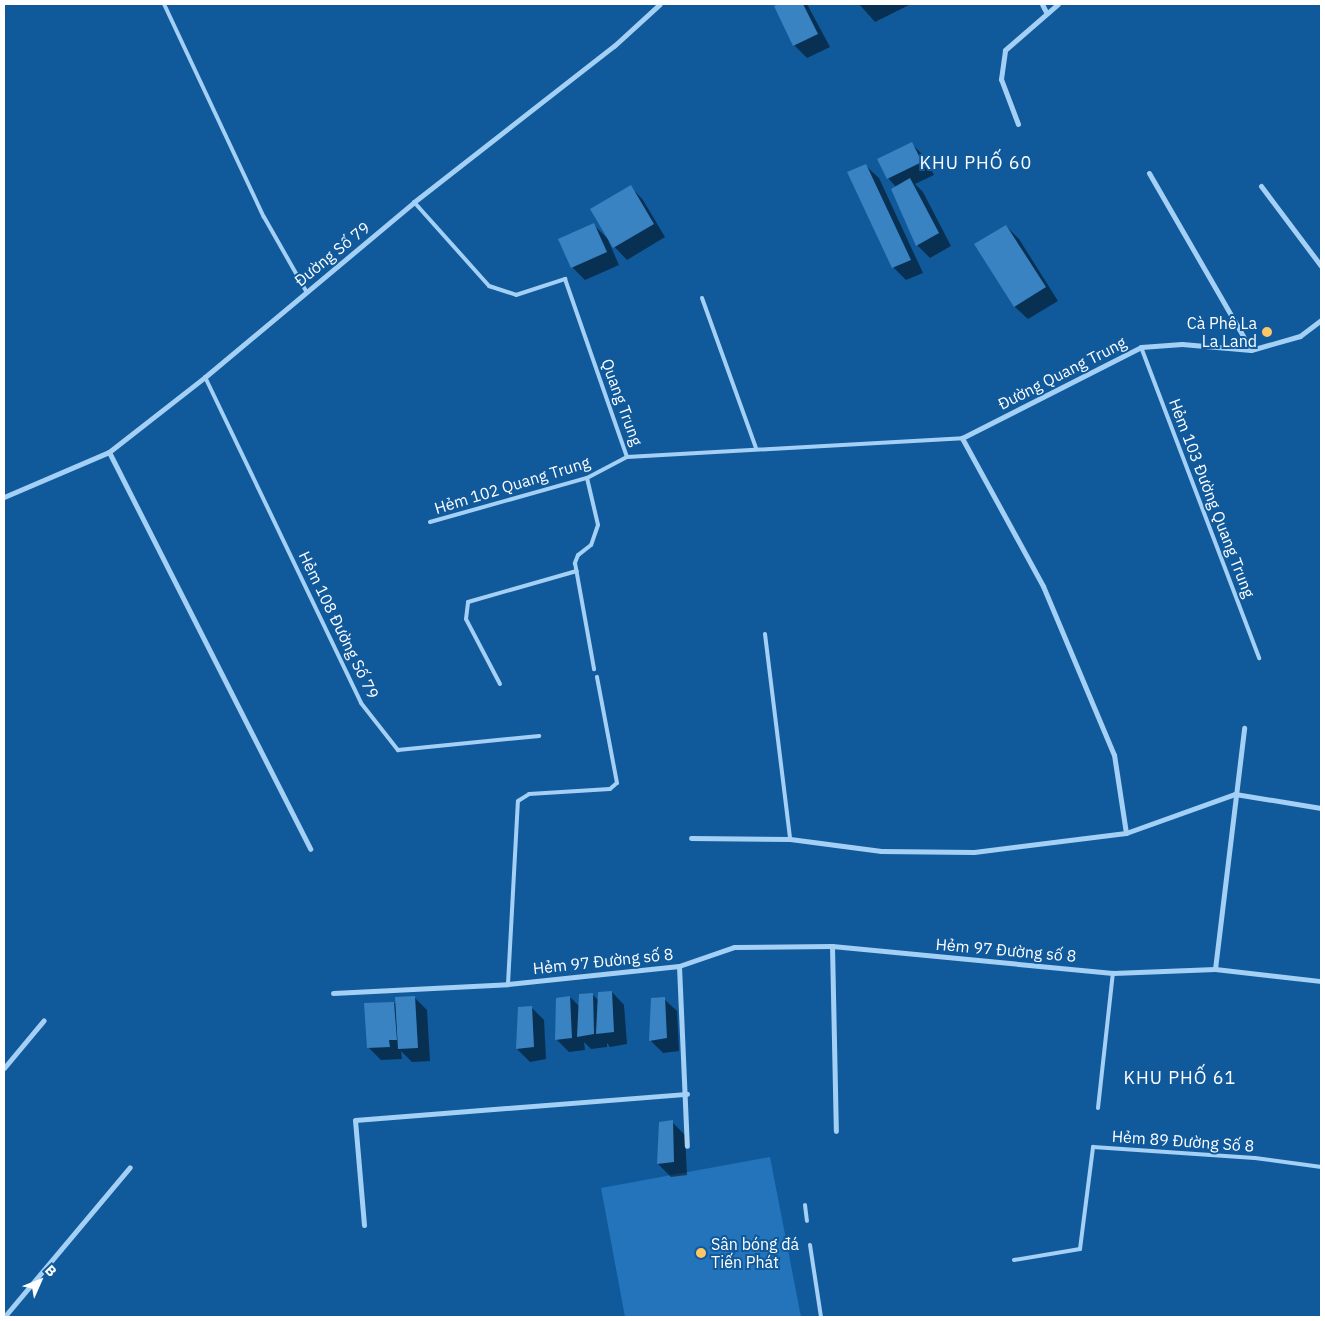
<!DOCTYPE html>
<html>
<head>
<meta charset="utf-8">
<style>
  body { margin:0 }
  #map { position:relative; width:1325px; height:1321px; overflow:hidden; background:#105a9c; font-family:"IBM Plex Sans",sans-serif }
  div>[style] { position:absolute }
  .green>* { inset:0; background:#2374ba }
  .shadow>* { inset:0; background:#0007 }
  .building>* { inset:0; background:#3983c3 }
  .lane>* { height:4px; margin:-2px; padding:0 2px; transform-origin:2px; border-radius:2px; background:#a4d0f5 }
  .street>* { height:5px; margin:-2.5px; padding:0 2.5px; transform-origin:2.5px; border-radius:2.5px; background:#a4d0f5 }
  .dots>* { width:14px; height:14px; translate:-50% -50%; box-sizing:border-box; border:2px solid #105a9c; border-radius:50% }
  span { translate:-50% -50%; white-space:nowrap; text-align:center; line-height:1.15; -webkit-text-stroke:4px #105a9c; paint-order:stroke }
  .street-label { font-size:16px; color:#fff }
  .poi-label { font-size:16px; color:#fff }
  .right { translate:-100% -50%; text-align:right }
  .left { translate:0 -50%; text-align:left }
  .neighbourhood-label { font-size:18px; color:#fff; letter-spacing:1px }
  .frame { position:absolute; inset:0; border:5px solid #fff; pointer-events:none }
  .north { position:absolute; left:15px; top:1256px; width:50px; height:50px; -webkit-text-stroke:4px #105a9c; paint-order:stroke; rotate:46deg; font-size:14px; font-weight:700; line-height:20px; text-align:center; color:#fff }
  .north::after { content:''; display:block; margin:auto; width:18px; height:22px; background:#fff; clip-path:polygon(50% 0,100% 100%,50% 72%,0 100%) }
</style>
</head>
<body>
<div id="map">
  <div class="green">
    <i style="clip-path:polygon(770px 1157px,801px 1317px,625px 1317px,601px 1188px)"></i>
  </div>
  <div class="shadow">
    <i style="clip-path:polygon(782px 4px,807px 4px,830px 47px,807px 58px,794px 45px,776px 6px)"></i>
    <i style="clip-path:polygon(859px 4px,911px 4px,875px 22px)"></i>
    <i style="clip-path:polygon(912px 144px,925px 157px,934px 175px,915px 184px,923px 192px,951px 246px,930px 258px,917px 245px,896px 187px,888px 178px)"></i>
    <i style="clip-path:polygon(866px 166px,879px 178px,923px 273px,906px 280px,893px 267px)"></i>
    <i style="clip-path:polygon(631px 187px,643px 200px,665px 237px,627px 260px,608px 240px,619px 265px,585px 280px,572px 267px,594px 225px,608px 239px)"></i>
    <i style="clip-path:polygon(1006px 226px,1019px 239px,1058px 301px,1028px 319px,1015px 307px,976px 245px)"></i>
    <i style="clip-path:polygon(612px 992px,624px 1005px,627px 1044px,610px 1047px,607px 1043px,607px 1047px,591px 1049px,584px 1042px,585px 1050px,569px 1052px,556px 1039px,570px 997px,580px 1007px,592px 994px,599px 1001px)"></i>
    <i style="clip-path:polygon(414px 997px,427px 1010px,430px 1061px,412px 1062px,401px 1051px,402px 1059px,381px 1060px,368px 1047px,365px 1005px,397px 1003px)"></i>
    <i style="clip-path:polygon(664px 999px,677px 1011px,679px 1051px,663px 1053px,650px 1040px)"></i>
    <i style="clip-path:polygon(531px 1007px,544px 1020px,546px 1059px,530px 1062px,517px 1049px,519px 1008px)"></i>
    <i style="clip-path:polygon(672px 1122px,685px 1135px,687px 1175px,671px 1177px,658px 1164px)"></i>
  </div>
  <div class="building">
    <i style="clip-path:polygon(779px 4px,803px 4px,818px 34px,793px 46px,774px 6px)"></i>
    <i style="clip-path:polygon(912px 142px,922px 162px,887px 179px,877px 159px)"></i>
    <i style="clip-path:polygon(866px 164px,911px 260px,892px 268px,847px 172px)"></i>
    <i style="clip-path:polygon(910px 178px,939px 233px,916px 246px,891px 189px)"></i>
    <i style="clip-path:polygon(631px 185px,654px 224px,613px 248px,590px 209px)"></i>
    <i style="clip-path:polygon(594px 223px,607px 252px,571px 268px,558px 239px)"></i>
    <i style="clip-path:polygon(1006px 225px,1046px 287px,1014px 307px,974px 244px)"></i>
    <i style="clip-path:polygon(612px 991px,614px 1032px,596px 1034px,598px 992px)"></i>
    <i style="clip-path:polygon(593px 993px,594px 1034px,577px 1037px,579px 994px)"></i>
    <i style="clip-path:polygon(415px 996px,418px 1048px,398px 1049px,395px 997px)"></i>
    <i style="clip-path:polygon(570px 996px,572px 1038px,555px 1040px,556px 998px)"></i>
    <i style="clip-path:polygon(665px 997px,667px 1038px,649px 1041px,651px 998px)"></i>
    <i style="clip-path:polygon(394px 1002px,397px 1040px,389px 1040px,390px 1047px,367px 1048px,364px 1003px)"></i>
    <i style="clip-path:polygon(532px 1006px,534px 1047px,516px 1049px,518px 1007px)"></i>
    <i style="clip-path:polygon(673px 1120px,674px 1162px,657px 1164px,659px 1122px)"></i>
  </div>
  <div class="lane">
    <i style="left:164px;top:4px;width:235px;rotate:64.9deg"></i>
    <i style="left:264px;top:217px;width:85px;rotate:60.4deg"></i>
    <i style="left:414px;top:202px;width:113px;rotate:48.2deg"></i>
    <i style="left:489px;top:286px;width:28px;rotate:18deg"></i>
    <i style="left:516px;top:295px;width:52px;rotate:-18.1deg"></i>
    <i style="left:565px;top:279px;width:188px;rotate:70.8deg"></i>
    <i style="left:627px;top:457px;width:336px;rotate:-3.2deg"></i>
    <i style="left:702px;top:298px;width:159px;rotate:70.2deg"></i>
    <i style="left:1141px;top:347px;width:333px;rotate:69.2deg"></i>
    <i style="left:205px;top:377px;width:361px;rotate:64.4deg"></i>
    <i style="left:361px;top:703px;width:60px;rotate:51.8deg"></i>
    <i style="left:398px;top:750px;width:142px;rotate:-5.7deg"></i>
    <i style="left:587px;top:478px;width:48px;rotate:76.8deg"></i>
    <i style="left:598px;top:525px;width:21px;rotate:109deg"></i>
    <i style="left:591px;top:545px;width:16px;rotate:142deg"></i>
    <i style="left:578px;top:555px;width:9px;rotate:111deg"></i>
    <i style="left:575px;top:563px;width:108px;rotate:79.8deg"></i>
    <i style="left:430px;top:522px;width:163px;rotate:-15.7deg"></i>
    <i style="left:587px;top:478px;width:45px;rotate:-27.7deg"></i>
    <i style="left:765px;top:634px;width:207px;rotate:83deg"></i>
    <i style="left:500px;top:684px;width:73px;rotate:-117.6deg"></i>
    <i style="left:466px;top:619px;width:17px;rotate:-83deg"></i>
    <i style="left:468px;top:602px;width:113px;rotate:-15.9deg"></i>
    <i style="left:508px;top:984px;width:183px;rotate:-86.9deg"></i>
    <i style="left:518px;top:801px;width:13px;rotate:-32deg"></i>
    <i style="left:529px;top:794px;width:81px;rotate:-3.5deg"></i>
    <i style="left:610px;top:789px;width:9px;rotate:-41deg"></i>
    <i style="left:617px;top:783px;width:108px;rotate:-100.7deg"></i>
    <i style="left:1098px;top:1108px;width:136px;rotate:-83.7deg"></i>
    <i style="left:805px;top:1205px;width:16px;rotate:83deg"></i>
    <i style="left:810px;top:1245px;width:73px;rotate:81.3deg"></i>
    <i style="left:1014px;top:1260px;width:67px;rotate:-9.5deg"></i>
    <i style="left:1080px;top:1249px;width:103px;rotate:-82.7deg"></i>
    <i style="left:1093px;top:1147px;width:162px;rotate:3.9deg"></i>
    <i style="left:1255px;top:1158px;width:67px;rotate:7.8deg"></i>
  </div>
  <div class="street">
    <i style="left:1042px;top:4px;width:9px;rotate:63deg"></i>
    <i style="left:1018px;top:124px;width:48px;rotate:-110.7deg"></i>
    <i style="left:1001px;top:79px;width:29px;rotate:-82deg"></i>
    <i style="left:1005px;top:50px;width:70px;rotate:-41deg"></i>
    <i style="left:1149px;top:173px;width:204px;rotate:60deg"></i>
    <i style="left:1261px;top:186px;width:100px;rotate:53.1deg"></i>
    <i style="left:109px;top:452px;width:445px;rotate:63.1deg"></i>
    <i style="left:4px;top:497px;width:114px;rotate:-23.2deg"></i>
    <i style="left:109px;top:452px;width:122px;rotate:-38deg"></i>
    <i style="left:205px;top:377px;width:273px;rotate:-39.9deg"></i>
    <i style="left:414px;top:202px;width:254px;rotate:-38deg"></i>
    <i style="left:614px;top:46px;width:62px;rotate:-42.4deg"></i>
    <i style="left:1126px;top:833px;width:116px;rotate:-19.7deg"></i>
    <i style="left:1235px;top:794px;width:87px;rotate:9.2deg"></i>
    <i style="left:691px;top:838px;width:99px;rotate:0.6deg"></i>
    <i style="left:790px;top:839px;width:92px;rotate:7.5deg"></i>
    <i style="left:881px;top:851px;width:93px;rotate:0.6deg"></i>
    <i style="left:974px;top:852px;width:153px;rotate:-7.1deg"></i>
    <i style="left:1126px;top:833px;width:79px;rotate:-98.7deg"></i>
    <i style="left:1114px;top:755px;width:183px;rotate:-112.8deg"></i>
    <i style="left:1043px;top:586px;width:169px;rotate:-118.7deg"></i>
    <i style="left:962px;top:438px;width:201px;rotate:-26.9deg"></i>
    <i style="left:1141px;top:347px;width:41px;rotate:-4.2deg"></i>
    <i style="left:1182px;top:344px;width:69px;rotate:5deg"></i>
    <i style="left:1251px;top:350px;width:51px;rotate:-15.9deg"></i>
    <i style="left:1300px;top:336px;width:26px;rotate:-37deg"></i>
    <i style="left:832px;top:946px;width:185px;rotate:88.8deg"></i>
    <i style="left:679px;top:966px;width:180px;rotate:87.5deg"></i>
    <i style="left:1215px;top:969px;width:243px;rotate:-83.1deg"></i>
    <i style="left:333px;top:993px;width:175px;rotate:-2.9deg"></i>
    <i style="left:508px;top:984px;width:172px;rotate:-6deg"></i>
    <i style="left:679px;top:966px;width:58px;rotate:-19.1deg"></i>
    <i style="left:734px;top:947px;width:98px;rotate:-0.6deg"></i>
    <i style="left:832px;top:946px;width:282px;rotate:5.5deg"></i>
    <i style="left:1113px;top:973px;width:102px;rotate:-2.2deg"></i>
    <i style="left:1215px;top:969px;width:107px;rotate:6.5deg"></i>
    <i style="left:4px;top:1068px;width:62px;rotate:-50.2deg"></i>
    <i style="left:364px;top:1225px;width:105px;rotate:-94.9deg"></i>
    <i style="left:355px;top:1120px;width:333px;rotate:-4.5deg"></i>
    <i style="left:5px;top:1316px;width:194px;rotate:-50deg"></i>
  </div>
  <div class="dots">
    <i style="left:1267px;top:332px;background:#ffc668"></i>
    <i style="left:701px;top:1253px;background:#ffc668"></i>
  </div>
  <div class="street-label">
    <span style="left:332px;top:254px;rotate:-39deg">Đường Số 79</span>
    <span style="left:1062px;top:373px;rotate:-27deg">Đường Quang Trung</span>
    <span style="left:622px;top:402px;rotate:70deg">Quang Trung</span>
    <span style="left:512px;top:485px;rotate:-17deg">Hẻm 102 Quang Trung</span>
    <span style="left:1212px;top:498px;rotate:69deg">Hẻm 103 Đường Quang Trung</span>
    <span style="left:339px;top:625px;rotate:64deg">Hẻm 108 Đường Số 79</span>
    <span style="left:1006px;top:950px;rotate:5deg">Hẻm 97 Đường số 8</span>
    <span style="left:603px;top:961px;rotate:-6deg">Hẻm 97 Đường số 8</span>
    <span style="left:1183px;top:1141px;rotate:4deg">Hẻm 89 Đường Số 8</span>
  </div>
  <div class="poi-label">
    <span class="right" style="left:1257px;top:332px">Cà Phê La<br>La Land</span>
    <span class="left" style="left:711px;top:1253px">Sân bóng đá<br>Tiến Phát</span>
  </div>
  <div class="neighbourhood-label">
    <span style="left:976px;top:163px">KHU PHỐ 60</span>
    <span style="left:1180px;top:1078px">KHU PHỐ 61</span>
  </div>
  <div class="frame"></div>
  <div class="north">B</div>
</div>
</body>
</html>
